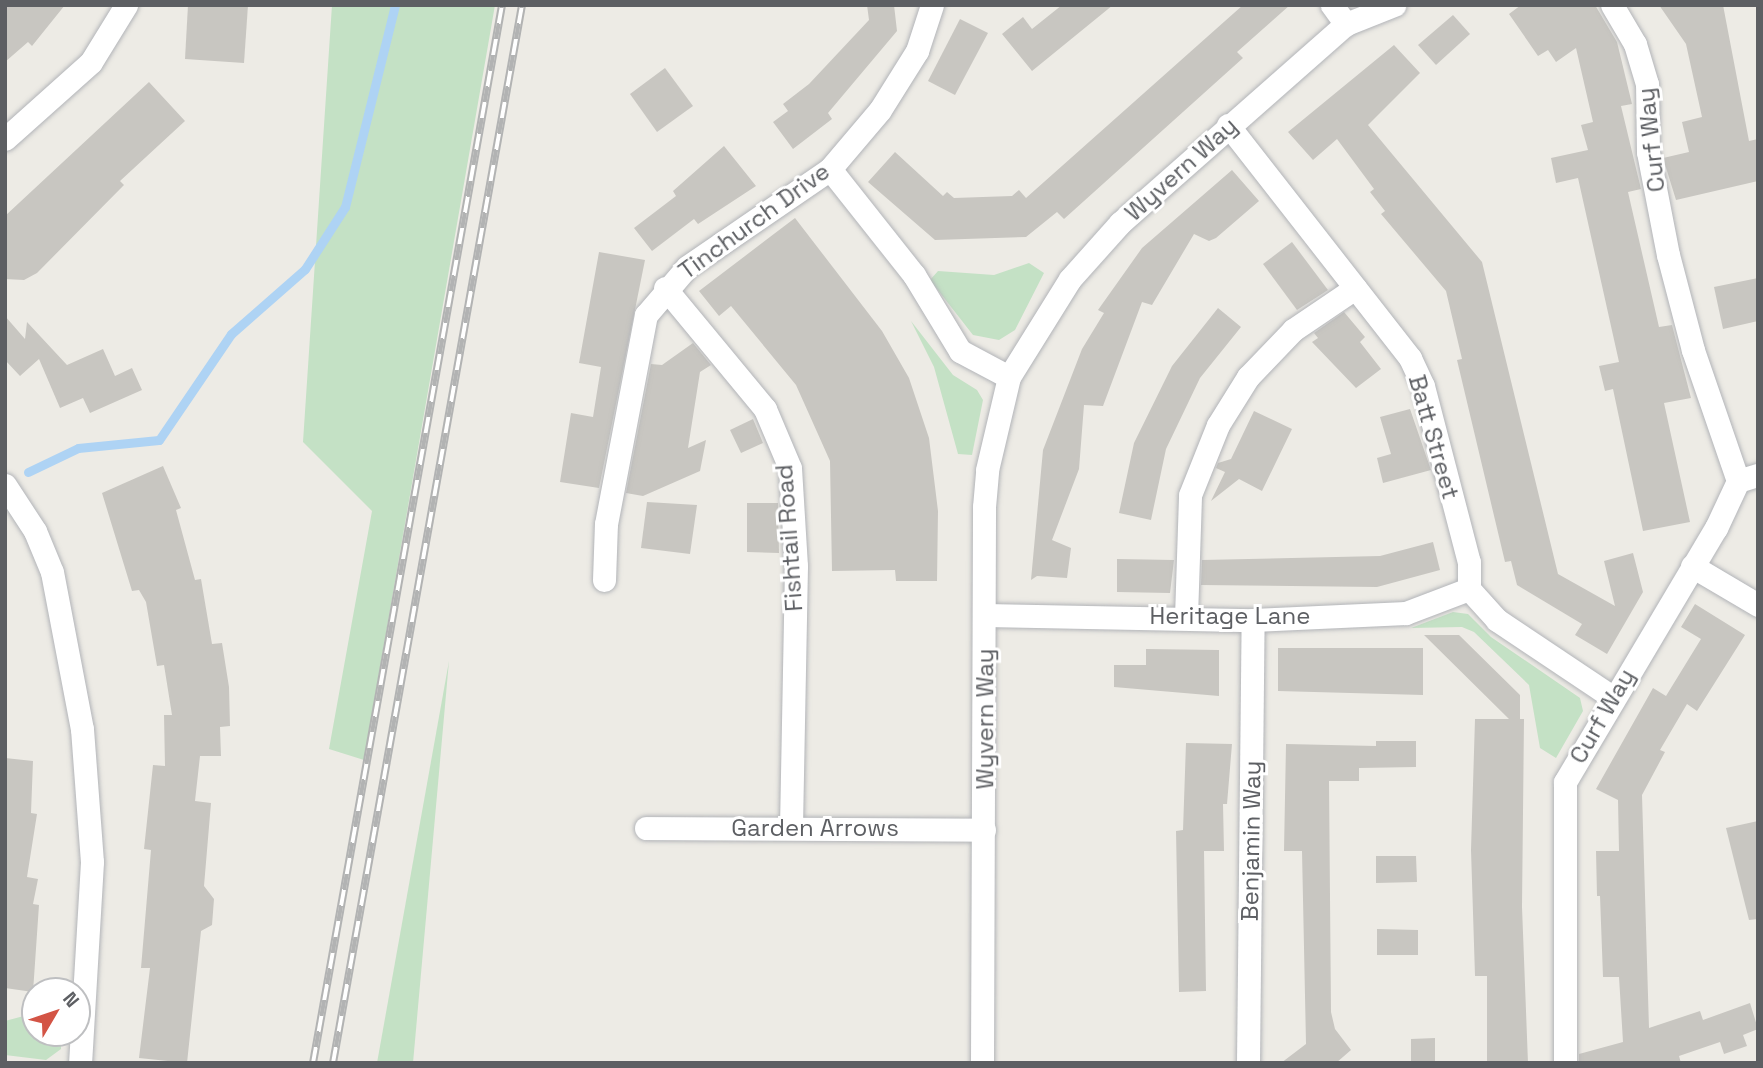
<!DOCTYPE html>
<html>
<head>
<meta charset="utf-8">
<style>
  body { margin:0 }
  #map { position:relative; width:1763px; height:1068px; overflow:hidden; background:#edebe5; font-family:"Space Grotesk",sans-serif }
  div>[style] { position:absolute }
  .green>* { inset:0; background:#c4e1c5 }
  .stream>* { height:9px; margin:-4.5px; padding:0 4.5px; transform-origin:4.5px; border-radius:4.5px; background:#aed3f4 }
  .building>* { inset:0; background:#c8c6c1 }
  .roads { filter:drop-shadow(0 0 2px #b2b4b8) drop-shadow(0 0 2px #b2b4b8) }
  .minor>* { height:23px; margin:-11.5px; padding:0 11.5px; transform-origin:11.5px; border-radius:11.5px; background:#fff }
  .rail>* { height:8px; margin-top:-4px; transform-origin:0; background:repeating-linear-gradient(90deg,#fff 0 16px,#b2b3b3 0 32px); box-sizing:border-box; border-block:2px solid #b2b3b3 }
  span { translate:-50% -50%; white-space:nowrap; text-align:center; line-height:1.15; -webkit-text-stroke:6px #fff; paint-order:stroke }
  .street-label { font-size:24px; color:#5d5f63 }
  .frame { position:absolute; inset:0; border:7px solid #5d5f63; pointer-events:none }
  .north { position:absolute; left:21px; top:977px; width:70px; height:70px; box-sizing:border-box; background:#fff; border:2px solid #bebfc1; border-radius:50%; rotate:51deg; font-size:19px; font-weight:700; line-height:28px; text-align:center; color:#5d5f63 }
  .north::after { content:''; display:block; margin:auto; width:24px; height:32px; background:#d35445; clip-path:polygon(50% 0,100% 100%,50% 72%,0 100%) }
</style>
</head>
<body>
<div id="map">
  <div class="green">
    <i style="clip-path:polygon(332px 5px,495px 5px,364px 760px,329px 749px,372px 511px,303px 442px)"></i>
    <i style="clip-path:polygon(1029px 263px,1044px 273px,1015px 330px,999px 340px,973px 335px,930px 280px,938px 271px,994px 275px)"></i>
    <i style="clip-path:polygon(911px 321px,953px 375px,977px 390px,983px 400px,972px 455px,958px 454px,934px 367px)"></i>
    <i style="clip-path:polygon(1453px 612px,1468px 614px,1491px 637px,1580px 698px,1583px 711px,1556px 758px,1540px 748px,1529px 685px,1474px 632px,1462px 627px,1411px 628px)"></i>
    <i style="clip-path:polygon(449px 661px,413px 1063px,377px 1063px)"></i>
    <i style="clip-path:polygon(35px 1013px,35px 1033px,61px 1033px,61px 1049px,46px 1060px,5px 1055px,5px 1021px)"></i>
  </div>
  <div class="stream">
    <i style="left:28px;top:472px;width:55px;rotate:-25.6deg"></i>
    <i style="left:78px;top:448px;width:81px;rotate:-5.6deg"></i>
    <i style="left:159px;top:440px;width:128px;rotate:-55.8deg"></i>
    <i style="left:231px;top:334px;width:98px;rotate:-41.3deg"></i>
    <i style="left:305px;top:269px;width:74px;rotate:-57.2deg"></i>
    <i style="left:345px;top:207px;width:208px;rotate:-76.1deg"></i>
  </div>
  <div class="building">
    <i style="clip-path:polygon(5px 5px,65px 5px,32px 46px,28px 42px,5px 62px)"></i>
    <i style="clip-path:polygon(188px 5px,248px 5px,244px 63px,185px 59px)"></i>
    <i style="clip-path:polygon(867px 5px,894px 5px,897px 31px,828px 113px,832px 119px,793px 149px,773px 122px,788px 111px,783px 104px,809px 84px,869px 20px)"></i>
    <i style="clip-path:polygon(1062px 5px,1113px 5px,1032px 71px,1002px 34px,1023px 17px,1032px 29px)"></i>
    <i style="clip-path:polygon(1243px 5px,1290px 5px,1237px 52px,1243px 58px,1064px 219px,1057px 212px,1026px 237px,935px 240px,868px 182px,895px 152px,943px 196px,947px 192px,954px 198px,1012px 196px,1019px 190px,1026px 198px)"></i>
    <i style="clip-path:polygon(1521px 5px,1595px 5px,1617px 42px,1632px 104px,1621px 106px,1641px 189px,1628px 192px,1659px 327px,1672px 325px,1691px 398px,1664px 403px,1690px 522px,1643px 531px,1613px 389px,1605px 391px,1599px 366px,1619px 362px,1578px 178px,1556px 183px,1551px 158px,1588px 150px,1581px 125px,1593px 122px,1576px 48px,1556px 62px,1548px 50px,1538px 56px,1509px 14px)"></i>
    <i style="clip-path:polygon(1659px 5px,1723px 5px,1749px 141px,1758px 139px,1758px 181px,1676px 200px,1663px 158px,1689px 152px,1682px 122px,1702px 117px,1686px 44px)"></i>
    <i style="clip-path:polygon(1453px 15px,1470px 34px,1436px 65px,1418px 45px)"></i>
    <i style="clip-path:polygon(960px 19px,988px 33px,955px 95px,928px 81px)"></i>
    <i style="clip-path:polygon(1394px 45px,1420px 73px,1368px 125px,1482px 262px,1558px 574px,1615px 606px,1604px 561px,1633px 553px,1643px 592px,1607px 654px,1575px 635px,1582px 624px,1517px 585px,1511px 561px,1505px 562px,1457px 360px,1462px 359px,1446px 291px,1381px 214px,1385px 211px,1370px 192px,1374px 189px,1337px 139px,1313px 160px,1288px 132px)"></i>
    <i style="clip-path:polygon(665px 68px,693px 106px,657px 132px,630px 94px)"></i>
    <i style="clip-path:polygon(149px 82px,185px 121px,120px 181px,124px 185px,37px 273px,24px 280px,5px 279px,5px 216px)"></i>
    <i style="clip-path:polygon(724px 146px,756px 186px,698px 224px,694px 219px,652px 251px,634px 228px,676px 196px,673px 191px)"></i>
    <i style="clip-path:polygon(1232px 170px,1259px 201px,1216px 238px,1209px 241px,1194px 234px,1152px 305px,1142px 302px,1103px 406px,1084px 405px,1079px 469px,1052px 540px,1071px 548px,1067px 578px,1037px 576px,1031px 580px,1043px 450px,1082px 349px,1104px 313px,1098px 310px,1142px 248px)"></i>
    <i style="clip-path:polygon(795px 218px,882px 331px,909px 378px,929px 438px,938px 511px,937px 581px,896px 581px,895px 570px,832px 571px,830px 461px,796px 385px,731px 306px,719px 316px,699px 291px)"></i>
    <i style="clip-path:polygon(1292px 242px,1328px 290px,1297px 310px,1263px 264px)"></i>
    <i style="clip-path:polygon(599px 252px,645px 260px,599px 488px,560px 482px,571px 413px,593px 417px,601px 367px,579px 363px)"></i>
    <i style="clip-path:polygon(1758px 278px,1758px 321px,1723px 329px,1714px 287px)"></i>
    <i style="clip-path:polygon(1218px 308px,1241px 327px,1200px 378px,1166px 449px,1151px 520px,1119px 513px,1134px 443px,1172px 366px)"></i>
    <i style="clip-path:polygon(1344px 312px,1365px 337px,1360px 342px,1381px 369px,1356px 388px,1312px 342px,1318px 338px,1314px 333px)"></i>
    <i style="clip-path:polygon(5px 316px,25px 339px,27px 322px,67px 365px,103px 349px,115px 376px,132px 368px,142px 390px,90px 413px,83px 398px,60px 408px,39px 359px,20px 376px,5px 360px)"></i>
    <i style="clip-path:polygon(693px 343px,711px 365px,700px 372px,688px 448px,706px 440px,700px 471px,643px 496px,626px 493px,651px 364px,662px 365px)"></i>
    <i style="clip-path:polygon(1410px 409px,1431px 470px,1383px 483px,1377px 458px,1391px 454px,1380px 417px)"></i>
    <i style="clip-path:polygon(1254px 411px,1292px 429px,1262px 491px,1239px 479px,1211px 501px,1225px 472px,1216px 468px,1218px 463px,1231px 459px)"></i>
    <i style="clip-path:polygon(753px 419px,763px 443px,741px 453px,730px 430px)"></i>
    <i style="clip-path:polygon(163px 466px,181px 508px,176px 510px,195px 580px,201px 579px,212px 644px,222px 643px,229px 687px,230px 726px,220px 727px,221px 756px,200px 756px,195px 801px,211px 803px,204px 886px,214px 899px,212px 925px,201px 931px,187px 1063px,139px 1058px,150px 968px,141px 968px,151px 850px,144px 849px,153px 765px,165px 766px,164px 715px,172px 715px,164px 665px,157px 666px,146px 602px,139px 590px,132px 591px,102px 493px)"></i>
    <i style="clip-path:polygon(647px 502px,697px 505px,690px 554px,641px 548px)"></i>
    <i style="clip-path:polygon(747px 503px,778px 503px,779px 553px,747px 552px)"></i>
    <i style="clip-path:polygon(1433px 542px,1440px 570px,1377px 587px,1201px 585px,1202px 560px,1380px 556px)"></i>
    <i style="clip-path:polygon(1117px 559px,1174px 560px,1170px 593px,1117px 592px)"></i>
    <i style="clip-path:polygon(1695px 604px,1745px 635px,1697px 711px,1687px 704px,1660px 750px,1665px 752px,1642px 795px,1649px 1028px,1700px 1011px,1703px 1020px,1750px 1003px,1758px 1029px,1743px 1035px,1747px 1046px,1724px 1054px,1720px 1042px,1679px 1056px,1681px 1063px,1579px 1063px,1579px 1054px,1623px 1042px,1619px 977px,1603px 977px,1600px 896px,1597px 896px,1596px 851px,1619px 851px,1618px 800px,1596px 789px,1653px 688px,1666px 696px,1701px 639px,1681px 627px)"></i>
    <i style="clip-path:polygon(1424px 635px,1459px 635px,1520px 695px,1520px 719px,1524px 719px,1522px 907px,1528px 1063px,1487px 1063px,1487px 976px,1475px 976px,1471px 850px,1475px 719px,1509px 719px)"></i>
    <i style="clip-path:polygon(1278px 648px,1423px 648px,1423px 695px,1278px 691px)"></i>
    <i style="clip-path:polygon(1146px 649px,1219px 650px,1219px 696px,1114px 687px,1114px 665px,1146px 665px)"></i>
    <i style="clip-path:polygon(1376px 741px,1416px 741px,1416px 767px,1359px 768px,1359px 781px,1329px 781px,1331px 1012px,1335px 1029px,1351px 1050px,1336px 1063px,1281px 1063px,1306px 1044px,1302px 851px,1284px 851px,1286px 744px,1376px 746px)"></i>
    <i style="clip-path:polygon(1186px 743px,1232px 744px,1227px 804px,1223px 804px,1224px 851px,1204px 851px,1206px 991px,1179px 992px,1176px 831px,1183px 830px)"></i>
    <i style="clip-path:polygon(5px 758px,33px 761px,31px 813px,37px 814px,27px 877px,38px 879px,33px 904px,39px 905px,33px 992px,5px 988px)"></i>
    <i style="clip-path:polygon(1758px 821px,1758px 919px,1749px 920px,1726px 828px)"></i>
    <i style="clip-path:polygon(1376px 856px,1416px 856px,1417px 882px,1376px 883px)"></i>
    <i style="clip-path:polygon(1377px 929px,1418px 930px,1418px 955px,1377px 955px)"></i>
    <i style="clip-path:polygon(1435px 1038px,1435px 1063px,1411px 1063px,1411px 1039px)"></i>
  </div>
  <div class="roads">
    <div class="minor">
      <i style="left:1332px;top:5px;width:24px;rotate:54deg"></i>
      <i style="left:1228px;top:125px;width:296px;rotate:52deg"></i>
      <i style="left:1410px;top:358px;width:31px;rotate:65deg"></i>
      <i style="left:1423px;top:386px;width:182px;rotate:75.4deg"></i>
      <i style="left:1469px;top:562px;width:27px;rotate:90deg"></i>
      <i style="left:1469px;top:589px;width:42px;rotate:47.9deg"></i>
      <i style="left:1497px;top:620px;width:138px;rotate:33.8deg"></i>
      <i style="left:5px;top:139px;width:115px;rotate:-41.8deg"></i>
      <i style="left:91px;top:62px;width:67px;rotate:-58.4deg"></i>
      <i style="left:830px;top:169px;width:135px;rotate:51.6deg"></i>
      <i style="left:914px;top:275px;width:89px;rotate:58.8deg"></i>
      <i style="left:960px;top:351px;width:55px;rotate:28deg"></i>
      <i style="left:665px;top:288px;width:157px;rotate:50.4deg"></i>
      <i style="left:765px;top:409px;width:64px;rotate:67deg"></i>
      <i style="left:790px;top:468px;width:98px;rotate:86.5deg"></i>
      <i style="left:796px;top:566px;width:262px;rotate:91.1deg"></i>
      <i style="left:1738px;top:481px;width:21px;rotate:-17deg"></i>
      <i style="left:5px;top:485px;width:55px;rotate:56.9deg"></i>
      <i style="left:35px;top:531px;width:44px;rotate:67.5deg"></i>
      <i style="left:52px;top:572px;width:160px;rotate:79.2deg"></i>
      <i style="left:82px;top:729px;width:133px;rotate:85.7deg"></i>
      <i style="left:92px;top:862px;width:201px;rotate:93.4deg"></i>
      <i style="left:1692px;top:566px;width:77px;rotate:30.6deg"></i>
      <i style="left:604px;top:580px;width:56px;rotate:-88deg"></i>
      <i style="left:606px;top:524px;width:213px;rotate:-79.2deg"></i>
      <i style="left:646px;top:315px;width:63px;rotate:-49.5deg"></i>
      <i style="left:687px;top:267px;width:173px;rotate:-34.4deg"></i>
      <i style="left:830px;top:169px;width:77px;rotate:-49.7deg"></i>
      <i style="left:880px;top:110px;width:70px;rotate:-57.9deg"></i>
      <i style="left:917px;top:51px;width:48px;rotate:-71.9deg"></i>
      <i style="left:985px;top:615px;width:268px;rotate:1.1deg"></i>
      <i style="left:1253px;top:620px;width:153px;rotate:-2.6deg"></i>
      <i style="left:1406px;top:613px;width:67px;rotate:-20.9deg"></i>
      <i style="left:1186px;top:617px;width:122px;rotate:-88.1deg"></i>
      <i style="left:1190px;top:495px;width:75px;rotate:-68.2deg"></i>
      <i style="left:1218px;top:425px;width:57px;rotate:-58deg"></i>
      <i style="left:1248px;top:377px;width:65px;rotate:-46.2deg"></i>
      <i style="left:1293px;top:330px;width:75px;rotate:-34.1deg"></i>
      <i style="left:646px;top:828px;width:338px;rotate:0.3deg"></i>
      <i style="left:982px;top:1063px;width:556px;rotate:-89.79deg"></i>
      <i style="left:984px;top:507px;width:37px;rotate:-85deg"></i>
      <i style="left:987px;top:470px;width:96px;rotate:-76.7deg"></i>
      <i style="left:1009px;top:377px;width:115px;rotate:-58.1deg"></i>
      <i style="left:1070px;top:279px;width:75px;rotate:-48.2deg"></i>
      <i style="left:1120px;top:223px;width:301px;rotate:-41.4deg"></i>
      <i style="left:1346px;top:24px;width:52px;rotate:-21.6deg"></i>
      <i style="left:1248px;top:1063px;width:443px;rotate:-89.4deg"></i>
      <i style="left:1565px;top:1063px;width:281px;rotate:-90deg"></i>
      <i style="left:1565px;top:782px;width:295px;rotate:-59.3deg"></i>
      <i style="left:1716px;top:528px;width:52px;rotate:-64.9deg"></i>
      <i style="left:1738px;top:481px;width:139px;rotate:-109deg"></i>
      <i style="left:1693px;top:350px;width:98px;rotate:-104.7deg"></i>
      <i style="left:1668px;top:255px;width:105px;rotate:-101deg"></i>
      <i style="left:1648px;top:152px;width:68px;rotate:-90.8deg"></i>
      <i style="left:1647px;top:84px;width:42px;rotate:-106.7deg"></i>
      <i style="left:1635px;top:44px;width:45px;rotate:-120.5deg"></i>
    </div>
  </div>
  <div class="rail">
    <i style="left:313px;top:1063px;width:1075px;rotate:-79.87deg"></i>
    <i style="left:333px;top:1063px;width:1075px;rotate:-79.87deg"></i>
  </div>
  <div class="street-label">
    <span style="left:1651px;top:140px;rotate:-96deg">Curf Way</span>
    <span style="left:1181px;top:169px;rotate:-42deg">Wyvern Way</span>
    <span style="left:754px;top:221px;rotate:-36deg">Tinchurch Drive</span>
    <span style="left:1434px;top:437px;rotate:74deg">Batt Street</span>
    <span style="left:789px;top:538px;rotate:-94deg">Fishtail Road</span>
    <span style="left:1230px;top:616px">Heritage Lane</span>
    <span style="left:1602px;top:716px;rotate:-60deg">Curf Way</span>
    <span style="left:985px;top:719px;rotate:-90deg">Wyvern Way</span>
    <span style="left:815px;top:828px">Garden Arrows</span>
    <span style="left:1251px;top:841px;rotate:-89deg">Benjamin Way</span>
  </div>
  <div class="frame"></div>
  <div class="north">N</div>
</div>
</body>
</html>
